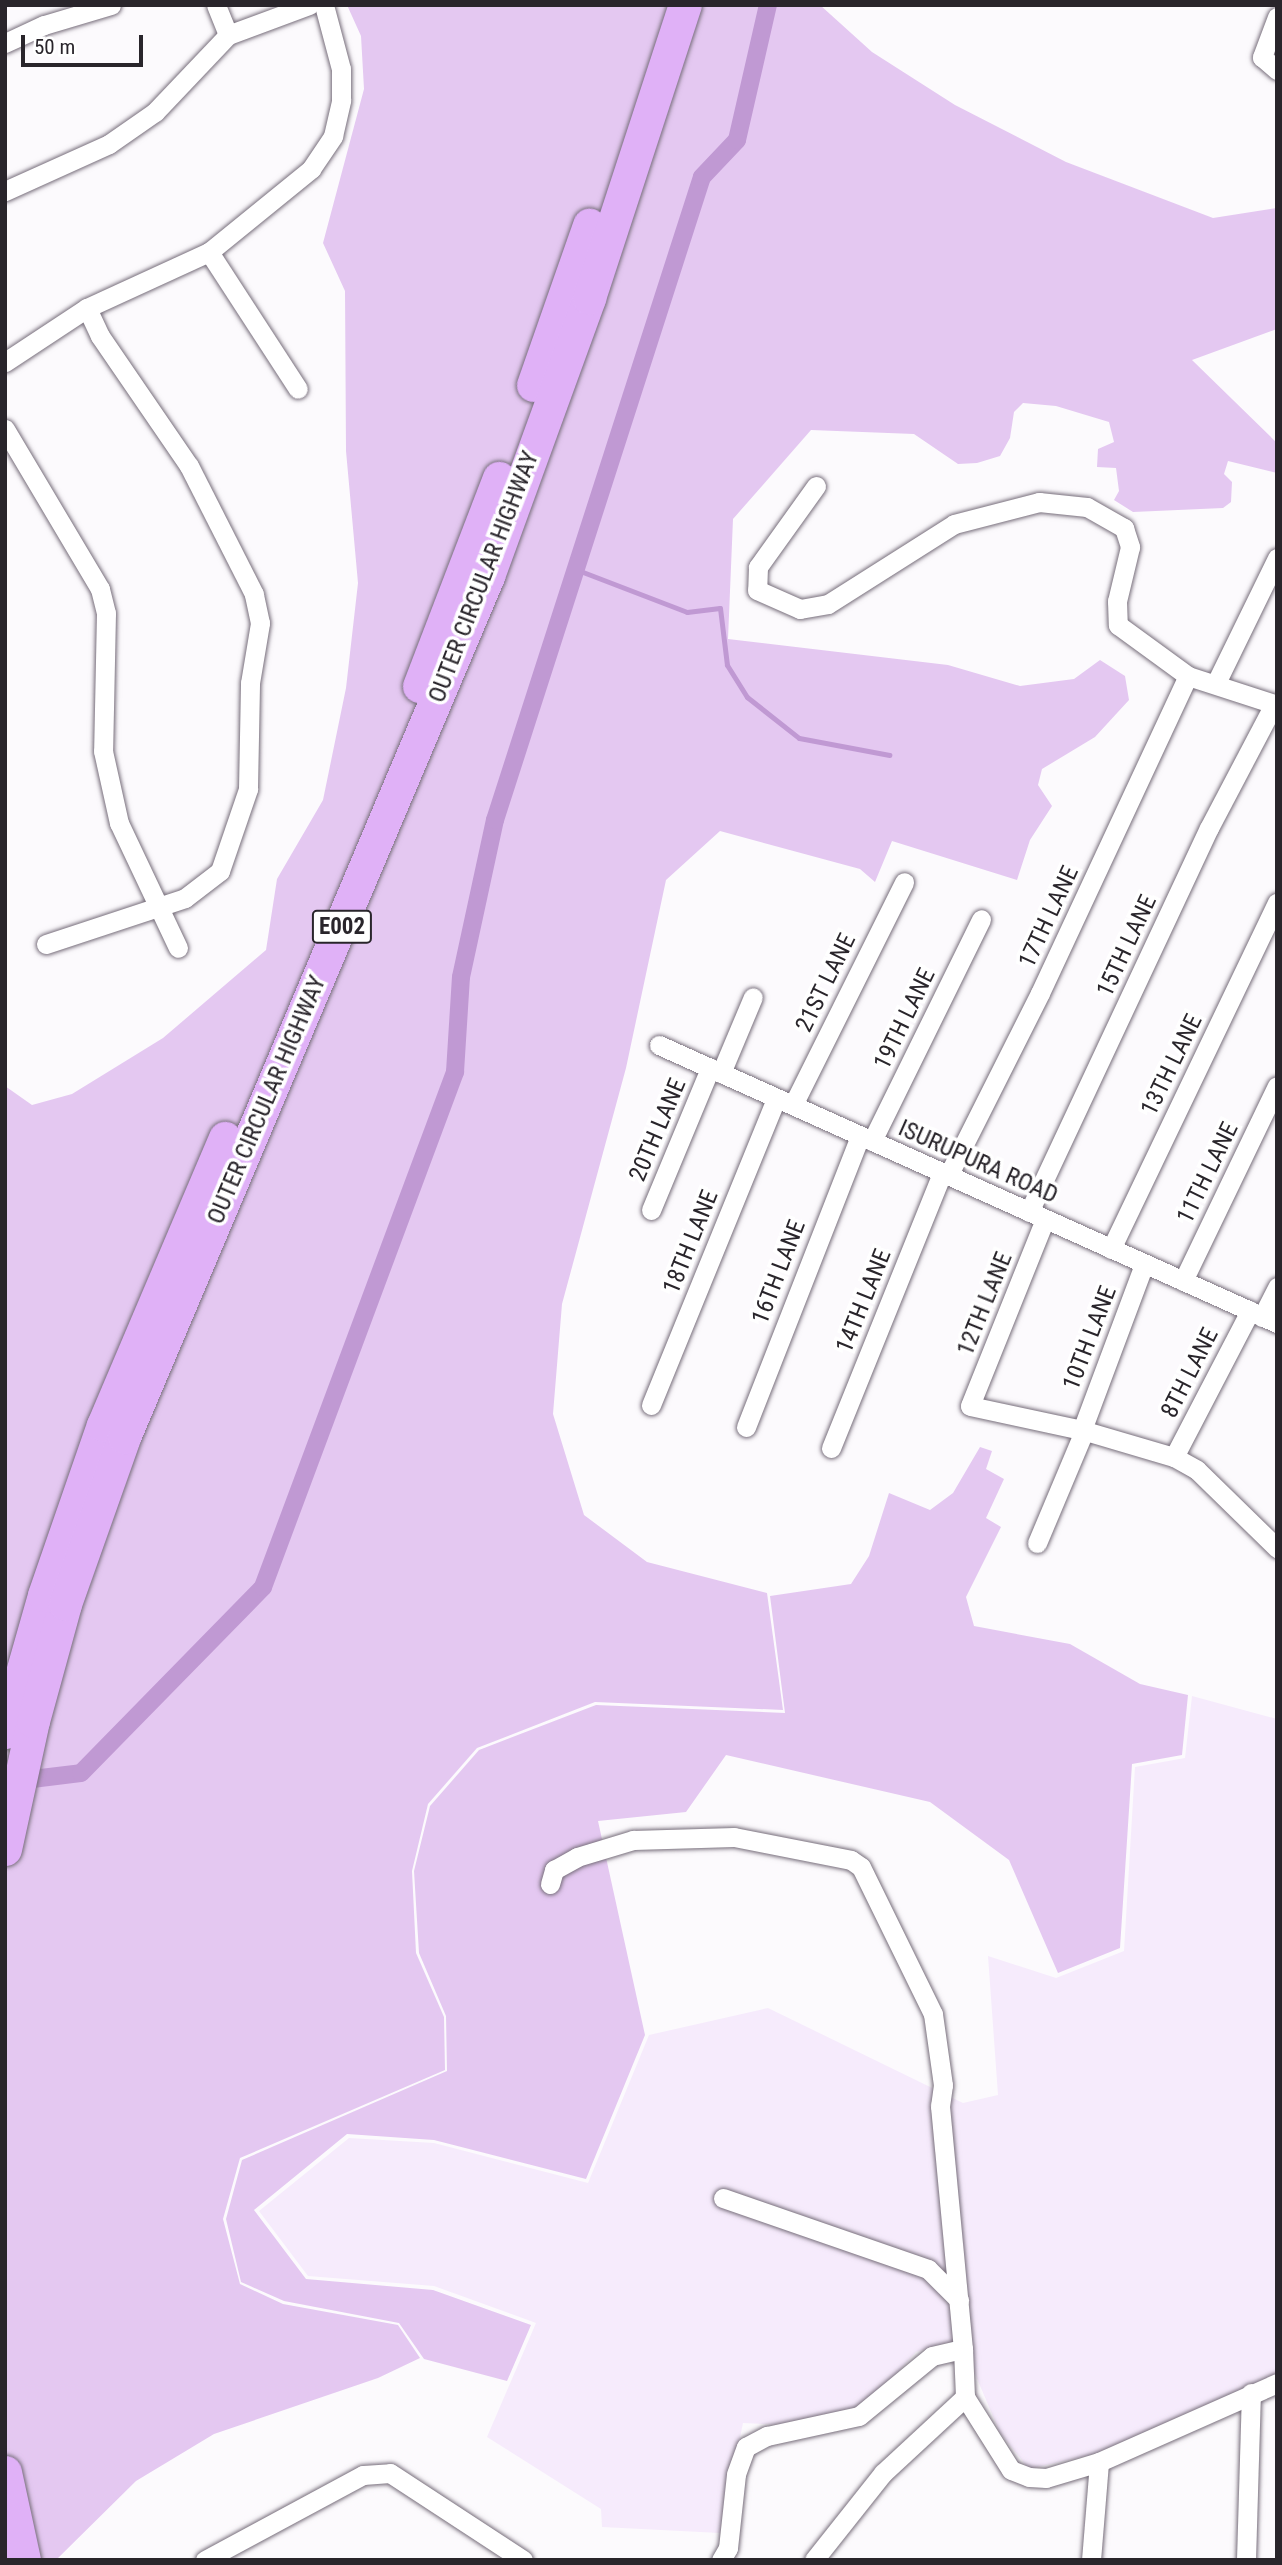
<!DOCTYPE html>
<html>
<head>
<meta charset="utf-8">
<style>
  body { margin:0 }
  #map { position:relative; width:1282px; height:2565px; overflow:hidden; background:#fcfafd; font-family:"Roboto Condensed",sans-serif }
  div>[style] { position:absolute }
  .built>* { inset:0; background:#f6ebfc }
  .green>* { inset:0; background:#e4c8f1 }
  .stream>* { height:5px; margin:-2.5px; padding:0 2.5px; transform-origin:2.5px; border-radius:2.5px; background:#c099d3 }
  .canal>* { height:18px; margin:-9px; padding:0 9px; transform-origin:9px; border-radius:9px; background:#c099d3 }
  .roads { filter:drop-shadow(0 0 2px #776e7b) drop-shadow(0 0 2px #776e7b) }
  .minor>* { height:19px; margin:-9.5px; padding:0 9.5px; transform-origin:9.5px; border-radius:9.5px; background:#fff }
  .motorway>* { height:33px; margin:-16.5px; padding:0 16.5px; transform-origin:16.5px; border-radius:16.5px; background:#e0b1f7 }
  span { translate:-50% -50%; white-space:nowrap; text-align:center; line-height:1.15; -webkit-text-stroke:7px #fff; paint-order:stroke }
  .shield-label span { padding:2px 5px; background:#fff; border:2px solid; border-radius:5px; -webkit-text-stroke-width:0 }
  .shield-label { font-size:23px; color:#29252b; font-weight:700 }
  .street-label { font-size:24px; color:#29252b }
  .frame { position:absolute; inset:0; border:7px solid #29252b; pointer-events:none }
  .scale { position:absolute; left:21px; top:35px; width:122px; height:32px; box-sizing:border-box; border:4px solid #29252b; border-top:0; padding-left:9px; font-size:21px; line-height:24px; white-space:nowrap; color:#29252b; -webkit-text-stroke:5px #fff; paint-order:stroke }
</style>
</head>
<body>
<div id="map">
  <div class="built">
    <i style="clip-path:polygon(1192px 1696px,1277px 1719px,1277px 2385px,1095px 2454px,1029px 2469px,1000px 2433px,962px 2343px,946px 2343px,916px 2352px,863px 2410px,808px 2426px,743px 2423px,720px 2533px,602px 2527px,601px 2509px,487px 2437px,536px 2323px,434px 2286px,308px 2276px,259px 2211px,349px 2138px,434px 2143px,588px 2183px,649px 2035px,768px 2008px,963px 2103px,998px 2095px,988px 1956px,1056px 1978px,1124px 1951px,1135px 1767px,1185px 1758px)"></i>
  </div>
  <div class="green">
    <i style="clip-path:polygon(347px 5px,820px 5px,872px 52px,955px 105px,1066px 162px,1213px 218px,1277px 208px,1277px 329px,1192px 360px,1277px 443px,1277px 473px,1228px 461px,1224px 474px,1232px 482px,1231px 502px,1223px 508px,1133px 512px,1114px 500px,1119px 491px,1116px 468px,1097px 467px,1098px 449px,1114px 442px,1109px 422px,1056px 406px,1023px 403px,1014px 412px,1010px 438px,1000px 456px,977px 463px,958px 464px,914px 434px,811px 430px,733px 519px,728px 639px,948px 665px,1020px 686px,1074px 679px,1100px 660px,1125px 676px,1129px 700px,1095px 737px,1042px 769px,1038px 785px,1052px 806px,1030px 840px,1017px 880px,892px 841px,875px 882px,860px 869px,720px 831px,666px 880px,626px 1068px,562px 1304px,553px 1414px,584px 1515px,647px 1562px,767px 1593px,783px 1710px,595px 1702px,477px 1748px,428px 1804px,412px 1871px,416px 1953px,444px 2017px,445px 2070px,240px 2158px,223px 2219px,240px 2284px,283px 2304px,398px 2325px,420px 2358px,378px 2378px,214px 2434px,136px 2481px,56px 2560px,5px 2560px,5px 1086px,32px 1105px,72px 1094px,163px 1038px,266px 950px,277px 879px,323px 800px,346px 688px,358px 583px,346px 451px,345px 291px,323px 243px,364px 89px,361px 36px)"></i>
    <i style="clip-path:polygon(980px 1447px,992px 1451px,986px 1469px,1004px 1479px,986px 1518px,1001px 1527px,966px 1597px,974px 1626px,1070px 1644px,1140px 1684px,1188px 1695px,1182px 1755px,1132px 1764px,1120px 1948px,1058px 1973px,1009px 1860px,930px 1802px,726px 1755px,686px 1812px,598px 1821px,645px 2035px,586px 2179px,434px 2140px,347px 2134px,254px 2210px,306px 2279px,433px 2290px,531px 2325px,507px 2381px,424px 2359px,399px 2323px,284px 2301px,241px 2282px,226px 2219px,242px 2160px,447px 2071px,446px 2016px,419px 1953px,414px 1871px,430px 1806px,479px 1750px,596px 1705px,785px 1713px,770px 1596px,851px 1584px,869px 1556px,889px 1493px,930px 1510px,953px 1493px)"></i>
  </div>
  <div class="stream">
    <i style="left:575px;top:569px;width:120px;rotate:21deg"></i>
    <i style="left:687px;top:612px;width:33px;rotate:-7deg"></i>
    <i style="left:720px;top:608px;width:57px;rotate:83deg"></i>
    <i style="left:727px;top:665px;width:38px;rotate:58deg"></i>
    <i style="left:747px;top:697px;width:66px;rotate:38.3deg"></i>
    <i style="left:799px;top:738px;width:92px;rotate:10.7deg"></i>
  </div>
  <div class="canal">
    <i style="left:16px;top:1781px;width:65px;rotate:-7deg"></i>
    <i style="left:81px;top:1773px;width:260px;rotate:-45.6deg"></i>
    <i style="left:263px;top:1587px;width:550px;rotate:-69.55deg"></i>
    <i style="left:455px;top:1072px;width:95px;rotate:-86.4deg"></i>
    <i style="left:461px;top:977px;width:161px;rotate:-77.8deg"></i>
    <i style="left:495px;top:820px;width:675px;rotate:-72.16deg"></i>
    <i style="left:702px;top:177px;width:51px;rotate:-46.6deg"></i>
    <i style="left:737px;top:140px;width:139px;rotate:-77.1deg"></i>
  </div>
  <div class="roads">
    <div class="minor">
      <i style="left:216px;top:5px;width:32px;rotate:68deg"></i>
      <i style="left:228px;top:35px;width:86px;rotate:-20.3deg"></i>
      <i style="left:1277px;top:17px;width:43px;rotate:110.6deg"></i>
      <i style="left:1262px;top:57px;width:20px;rotate:41deg"></i>
      <i style="left:5px;top:43px;width:43px;rotate:-24.8deg"></i>
      <i style="left:44px;top:25px;width:70px;rotate:-16.6deg"></i>
      <i style="left:5px;top:191px;width:114px;rotate:-24.3deg"></i>
      <i style="left:109px;top:144px;width:56px;rotate:-34.8deg"></i>
      <i style="left:155px;top:112px;width:106px;rotate:-46.5deg"></i>
      <i style="left:209px;top:252px;width:163px;rotate:57deg"></i>
      <i style="left:5px;top:362px;width:98px;rotate:-33.4deg"></i>
      <i style="left:87px;top:308px;width:134px;rotate:-24.7deg"></i>
      <i style="left:209px;top:252px;width:132px;rotate:-39.1deg"></i>
      <i style="left:311px;top:169px;width:40px;rotate:-56deg"></i>
      <i style="left:333px;top:136px;width:37px;rotate:-77deg"></i>
      <i style="left:341px;top:100px;width:31px;rotate:-90deg"></i>
      <i style="left:341px;top:69px;width:66px;rotate:-104.9deg"></i>
      <i style="left:5px;top:429px;width:186px;rotate:59.3deg"></i>
      <i style="left:100px;top:589px;width:25px;rotate:76deg"></i>
      <i style="left:106px;top:613px;width:138px;rotate:91.2deg"></i>
      <i style="left:103px;top:751px;width:74px;rotate:77.5deg"></i>
      <i style="left:119px;top:823px;width:138px;rotate:64.7deg"></i>
      <i style="left:816px;top:486px;width:100px;rotate:125.6deg"></i>
      <i style="left:758px;top:567px;width:23px;rotate:92deg"></i>
      <i style="left:757px;top:590px;width:47px;rotate:23.8deg"></i>
      <i style="left:800px;top:609px;width:28px;rotate:-10deg"></i>
      <i style="left:828px;top:604px;width:149px;rotate:-32.4deg"></i>
      <i style="left:954px;top:524px;width:88px;rotate:-14.5deg"></i>
      <i style="left:1039px;top:502px;width:48px;rotate:5.9deg"></i>
      <i style="left:1087px;top:507px;width:43px;rotate:29.6deg"></i>
      <i style="left:1124px;top:528px;width:20px;rotate:72deg"></i>
      <i style="left:1130px;top:547px;width:56px;rotate:103.5deg"></i>
      <i style="left:1117px;top:601px;width:24px;rotate:88deg"></i>
      <i style="left:1118px;top:625px;width:87px;rotate:36.1deg"></i>
      <i style="left:1188px;top:676px;width:94px;rotate:18deg"></i>
      <i style="left:1216px;top:683px;width:139px;rotate:-64deg"></i>
      <i style="left:46px;top:944px;width:146px;rotate:-18.3deg"></i>
      <i style="left:185px;top:898px;width:44px;rotate:-37.6deg"></i>
      <i style="left:220px;top:871px;width:87px;rotate:-71.1deg"></i>
      <i style="left:248px;top:789px;width:106px;rotate:-88.9deg"></i>
      <i style="left:250px;top:683px;width:61px;rotate:-80.5deg"></i>
      <i style="left:260px;top:623px;width:30px;rotate:-102deg"></i>
      <i style="left:254px;top:594px;width:144px;rotate:-116.9deg"></i>
      <i style="left:189px;top:466px;width:158px;rotate:-124.4deg"></i>
      <i style="left:100px;top:336px;width:31px;rotate:-115deg"></i>
      <i style="left:659px;top:1045px;width:678px;rotate:24.22deg"></i>
      <i style="left:721px;top:1073px;width:82px;rotate:-67.2deg"></i>
      <i style="left:793px;top:1105px;width:249px;rotate:-63.5deg"></i>
      <i style="left:872px;top:1141px;width:247px;rotate:-63.8deg"></i>
      <i style="left:948px;top:1176px;width:205px;rotate:-63.3deg"></i>
      <i style="left:1040px;top:993px;width:350px;rotate:-65deg"></i>
      <i style="left:651px;top:1210px;width:154px;rotate:-67.4deg"></i>
      <i style="left:1029px;top:1212px;width:424px;rotate:-64.9deg"></i>
      <i style="left:1209px;top:828px;width:140px;rotate:-62.3deg"></i>
      <i style="left:1045px;top:1219px;width:201px;rotate:111.9deg"></i>
      <i style="left:970px;top:1406px;width:115px;rotate:12.1deg"></i>
      <i style="left:1082px;top:1430px;width:96px;rotate:16.4deg"></i>
      <i style="left:1174px;top:1457px;width:26px;rotate:29deg"></i>
      <i style="left:1197px;top:1470px;width:112px;rotate:44.3deg"></i>
      <i style="left:1111px;top:1249px;width:384px;rotate:-64.4deg"></i>
      <i style="left:1183px;top:1281px;width:216px;rotate:-64.3deg"></i>
      <i style="left:1262px;top:1317px;width:34px;rotate:-63deg"></i>
      <i style="left:651px;top:1405px;width:331px;rotate:-67.8deg"></i>
      <i style="left:746px;top:1427px;width:313px;rotate:-68.6deg"></i>
      <i style="left:1082px;top:1430px;width:177px;rotate:-69.5deg"></i>
      <i style="left:831px;top:1448px;width:297px;rotate:-68deg"></i>
      <i style="left:1174px;top:1457px;width:165px;rotate:-62.5deg"></i>
      <i style="left:1037px;top:1543px;width:121px;rotate:-67.2deg"></i>
      <i style="left:550px;top:1884px;width:15px;rotate:-74deg"></i>
      <i style="left:554px;top:1870px;width:26px;rotate:-29deg"></i>
      <i style="left:577px;top:1857px;width:59px;rotate:-16.9deg"></i>
      <i style="left:633px;top:1840px;width:101px;rotate:-1.7deg"></i>
      <i style="left:734px;top:1837px;width:119px;rotate:11.1deg"></i>
      <i style="left:851px;top:1860px;width:12px;rotate:35deg"></i>
      <i style="left:861px;top:1867px;width:164px;rotate:63.9deg"></i>
      <i style="left:933px;top:2014px;width:72px;rotate:82deg"></i>
      <i style="left:943px;top:2085px;width:21px;rotate:98deg"></i>
      <i style="left:940px;top:2106px;width:244px;rotate:84.6deg"></i>
      <i style="left:723px;top:2198px;width:217px;rotate:19.1deg"></i>
      <i style="left:928px;top:2269px;width:44px;rotate:45deg"></i>
      <i style="left:205px;top:2560px;width:179px;rotate:-28.3deg"></i>
      <i style="left:363px;top:2475px;width:27px;rotate:-4deg"></i>
      <i style="left:390px;top:2473px;width:159px;rotate:33.2deg"></i>
      <i style="left:721px;top:2560px;width:14px;rotate:-60deg"></i>
      <i style="left:728px;top:2548px;width:74px;rotate:-83.8deg"></i>
      <i style="left:736px;top:2474px;width:29px;rotate:-70deg"></i>
      <i style="left:746px;top:2447px;width:24px;rotate:-28deg"></i>
      <i style="left:767px;top:2436px;width:94px;rotate:-12.3deg"></i>
      <i style="left:859px;top:2416px;width:94px;rotate:-39.4deg"></i>
      <i style="left:932px;top:2356px;width:32px;rotate:-13deg"></i>
      <i style="left:963px;top:2349px;width:48px;rotate:87.6deg"></i>
      <i style="left:965px;top:2397px;width:86px;rotate:57.8deg"></i>
      <i style="left:1011px;top:2470px;width:19px;rotate:21deg"></i>
      <i style="left:1029px;top:2477px;width:17px;rotate:3deg"></i>
      <i style="left:1046px;top:2478px;width:55px;rotate:-16.8deg"></i>
      <i style="left:1099px;top:2462px;width:195px;rotate:-23.9deg"></i>
      <i style="left:814px;top:2560px;width:111px;rotate:-51.6deg"></i>
      <i style="left:883px;top:2473px;width:112px;rotate:-42.8deg"></i>
      <i style="left:1091px;top:2560px;width:98px;rotate:-85.3deg"></i>
      <i style="left:1246px;top:2560px;width:167px;rotate:-88.3deg"></i>
    </div>
    <div class="motorway">
      <i style="left:533px;top:385px;width:170px;rotate:-70.7deg"></i>
      <i style="left:419px;top:686px;width:223px;rotate:-69deg"></i>
      <i style="left:5px;top:1732px;width:142px;rotate:-74.1deg"></i>
      <i style="left:44px;top:1595px;width:180px;rotate:-70.9deg"></i>
      <i style="left:103px;top:1425px;width:312px;rotate:-67deg"></i>
      <i style="left:5px;top:1849px;width:131px;rotate:-77.7deg"></i>
      <i style="left:33px;top:1721px;width:121px;rotate:-74.7deg"></i>
      <i style="left:65px;top:1604px;width:177px;rotate:-70.5deg"></i>
      <i style="left:124px;top:1437px;width:935px;rotate:-67.08deg"></i>
      <i style="left:488px;top:576px;width:296px;rotate:-70deg"></i>
      <i style="left:589px;top:298px;width:308px;rotate:-71.9deg"></i>
      <i style="left:5px;top:2472px;width:90px;rotate:77.8deg"></i>
    </div>
  </div>
  <div class="shield-label">
    <span style="left:342px;top:927px">E002</span>
  </div>
  <div class="street-label">
    <span style="left:484px;top:577px;rotate:-69deg">OUTER CIRCULAR HIGHWAY</span>
    <span style="left:1049px;top:917px;rotate:-65deg">17TH LANE</span>
    <span style="left:1127px;top:946px;rotate:-65deg">15TH LANE</span>
    <span style="left:826px;top:983px;rotate:-64deg">21ST LANE</span>
    <span style="left:905px;top:1019px;rotate:-64deg">19TH LANE</span>
    <span style="left:1172px;top:1065px;rotate:-64deg">13TH LANE</span>
    <span style="left:267px;top:1100px;rotate:-67deg">OUTER CIRCULAR HIGHWAY</span>
    <span style="left:658px;top:1130px;rotate:-67deg">20TH LANE</span>
    <span style="left:978px;top:1162px;rotate:24deg">ISURUPURA ROAD</span>
    <span style="left:1208px;top:1173px;rotate:-64deg">11TH LANE</span>
    <span style="left:691px;top:1242px;rotate:-68deg">18TH LANE</span>
    <span style="left:779px;top:1272px;rotate:-69deg">16TH LANE</span>
    <span style="left:864px;top:1301px;rotate:-68deg">14TH LANE</span>
    <span style="left:985px;top:1304px;rotate:-68deg">12TH LANE</span>
    <span style="left:1090px;top:1338px;rotate:-69deg">10TH LANE</span>
    <span style="left:1190px;top:1373px;rotate:-63deg">8TH LANE</span>
  </div>
  <div class="frame"></div>
  <div class="scale">50 m</div>
</div>
</body>
</html>
